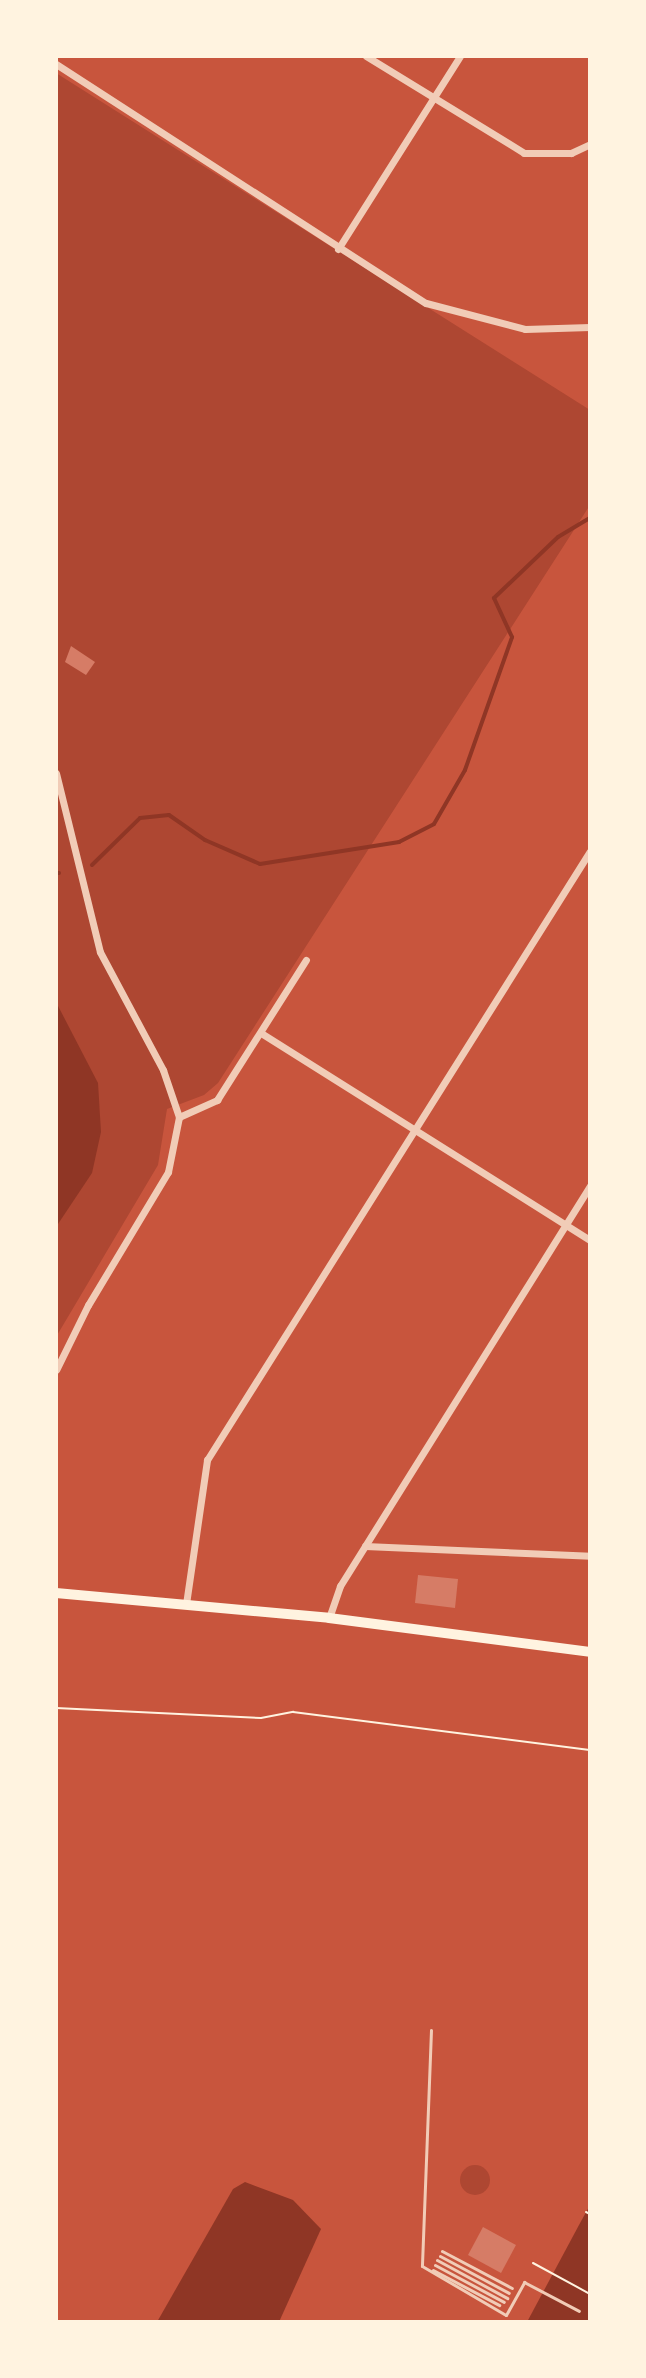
<!DOCTYPE html>
<html>
<head>
<meta charset="utf-8">
<style>
  body { margin:0 }
  #map { position:relative; width:646px; height:2378px; overflow:hidden; background:#c8553d; font-family:"Noto Sans",sans-serif }
  div>[style] { position:absolute }
  .green>* { inset:0; background:#ae4732 }
  .round { border-radius:50% }
  .water>* { inset:0; background:#8f3625 }
  .stream>* { height:4px; margin:-2px; padding:0 2px; transform-origin:2px; border-radius:2px; background:#8f3625 }
  .building>* { inset:0; background:#d67c66 }
  .path>* { height:2px; margin:-1px; padding:0 1px; transform-origin:1px; border-radius:1px; background:#fff3e0 }
  .service>* { height:3px; margin:-1.5px; padding:0 1.5px; transform-origin:1.5px; border-radius:1.5px; background:#f1ccb7 }
  .minor>* { height:7px; margin:-3.5px; padding:0 3.5px; transform-origin:3.5px; border-radius:3.5px; background:#f1ccb7 }
  .secondary>* { height:10px; margin:-5px; padding:0 5px; transform-origin:5px; border-radius:5px; background:#fff3e0 }
  span { translate:-50% -50%; white-space:nowrap; text-align:center; line-height:1.15; -webkit-text-stroke:8px #fff3e0; paint-order:stroke }
  .frame { position:absolute; inset:0; border:58px solid #fff3e0; pointer-events:none }
</style>
</head>
<body>
<div id="map">
  <div class="green">
    <i style="clip-path:polygon(56px 73px,590px 410px,590px 505px,218px 1083px,204px 1095px,167px 1109px,158px 1165px,56px 1337px)"></i>
    <i class="round" style="left:460px;top:2165px;width:30px;height:30px"></i>
  </div>
  <div class="water">
    <i style="clip-path:polygon(56px 1002px,98px 1083px,101px 1132px,92px 1173px,56px 1227px)"></i>
    <i style="clip-path:polygon(245px 2182px,293px 2200px,321px 2229px,279px 2322px,157px 2322px,233px 2189px)"></i>
    <i style="clip-path:polygon(590px 2205px,590px 2322px,527px 2322px,579px 2225px)"></i>
  </div>
  <div class="stream">
    <i style="left:92px;top:865px;width:67px;rotate:-44.4deg"></i>
    <i style="left:140px;top:818px;width:29px;rotate:-6deg"></i>
    <i style="left:169px;top:815px;width:44px;rotate:34.8deg"></i>
    <i style="left:205px;top:840px;width:60px;rotate:23.6deg"></i>
    <i style="left:260px;top:864px;width:141px;rotate:-9deg"></i>
    <i style="left:399px;top:842px;width:39px;rotate:-27deg"></i>
    <i style="left:434px;top:824px;width:62px;rotate:-60.1deg"></i>
    <i style="left:465px;top:770px;width:141px;rotate:-70.5deg"></i>
    <i style="left:512px;top:637px;width:43px;rotate:-114.8deg"></i>
    <i style="left:494px;top:598px;width:88px;rotate:-43.6deg"></i>
    <i style="left:558px;top:537px;width:37px;rotate:-31deg"></i>
    <i style="left:56px;top:873px;width:3px"></i>
  </div>
  <div class="building">
    <i style="clip-path:polygon(71px 646px,95px 662px,86px 675px,65px 662px)"></i>
    <i style="clip-path:polygon(418px 1575px,458px 1579px,455px 1608px,415px 1603px)"></i>
    <i style="clip-path:polygon(483px 2227px,516px 2245px,501px 2273px,468px 2255px)"></i>
  </div>
  <div class="path">
    <i style="left:56px;top:1708px;width:205px;rotate:2.8deg"></i>
    <i style="left:261px;top:1718px;width:33px;rotate:-11deg"></i>
    <i style="left:293px;top:1712px;width:299px;rotate:7.3deg"></i>
    <i style="left:586px;top:2212px;width:4px;rotate:27deg"></i>
    <i style="left:533px;top:2263px;width:65px;rotate:28.5deg"></i>
  </div>
  <div class="service">
    <i style="left:431px;top:2030px;width:236px;rotate:92.2deg"></i>
    <i style="left:422px;top:2266px;width:97px;rotate:30.3deg"></i>
    <i style="left:506px;top:2315px;width:38px;rotate:-61deg"></i>
    <i style="left:524px;top:2282px;width:62px;rotate:27.8deg"></i>
    <i style="left:442px;top:2251px;width:79px;rotate:27.9deg"></i>
    <i style="left:440px;top:2256px;width:78px;rotate:28.2deg"></i>
    <i style="left:437px;top:2260px;width:80px;rotate:28.5deg"></i>
    <i style="left:435px;top:2265px;width:78px;rotate:28.2deg"></i>
    <i style="left:433px;top:2270px;width:75px;rotate:27.9deg"></i>
  </div>
  <div class="minor">
    <i style="left:366px;top:56px;width:185px;rotate:31.5deg"></i>
    <i style="left:524px;top:153px;width:47px"></i>
    <i style="left:571px;top:153px;width:21px;rotate:-25deg"></i>
    <i style="left:56px;top:64px;width:440px;rotate:32.9deg"></i>
    <i style="left:426px;top:303px;width:102px;rotate:14.7deg"></i>
    <i style="left:525px;top:329px;width:65px;rotate:-1.8deg"></i>
    <i style="left:338px;top:249px;width:228px;rotate:-57.7deg"></i>
    <i style="left:56px;top:773px;width:184px;rotate:76.2deg"></i>
    <i style="left:100px;top:952px;width:134px;rotate:61.9deg"></i>
    <i style="left:163px;top:1070px;width:50px;rotate:71.2deg"></i>
    <i style="left:179px;top:1117px;width:56px;rotate:101.3deg"></i>
    <i style="left:168px;top:1172px;width:155px;rotate:121deg"></i>
    <i style="left:88px;top:1305px;width:72px;rotate:116.2deg"></i>
    <i style="left:261px;top:1033px;width:389px;rotate:32.2deg"></i>
    <i style="left:179px;top:1117px;width:42px;rotate:-24.1deg"></i>
    <i style="left:217px;top:1100px;width:166px;rotate:-57.6deg"></i>
    <i style="left:365px;top:1546px;width:225px;rotate:2.5deg"></i>
    <i style="left:186px;top:1604px;width:146px;rotate:-81.7deg"></i>
    <i style="left:207px;top:1460px;width:719px;rotate:-57.83deg"></i>
    <i style="left:329px;top:1618px;width:34px;rotate:-71deg"></i>
    <i style="left:340px;top:1586px;width:472px;rotate:-58deg"></i>
  </div>
  <div class="secondary">
    <i style="left:56px;top:1593px;width:274px;rotate:5.2deg"></i>
    <i style="left:329px;top:1618px;width:263px;rotate:7.4deg"></i>
  </div>
  <div class="frame"></div>
</div>
</body>
</html>
